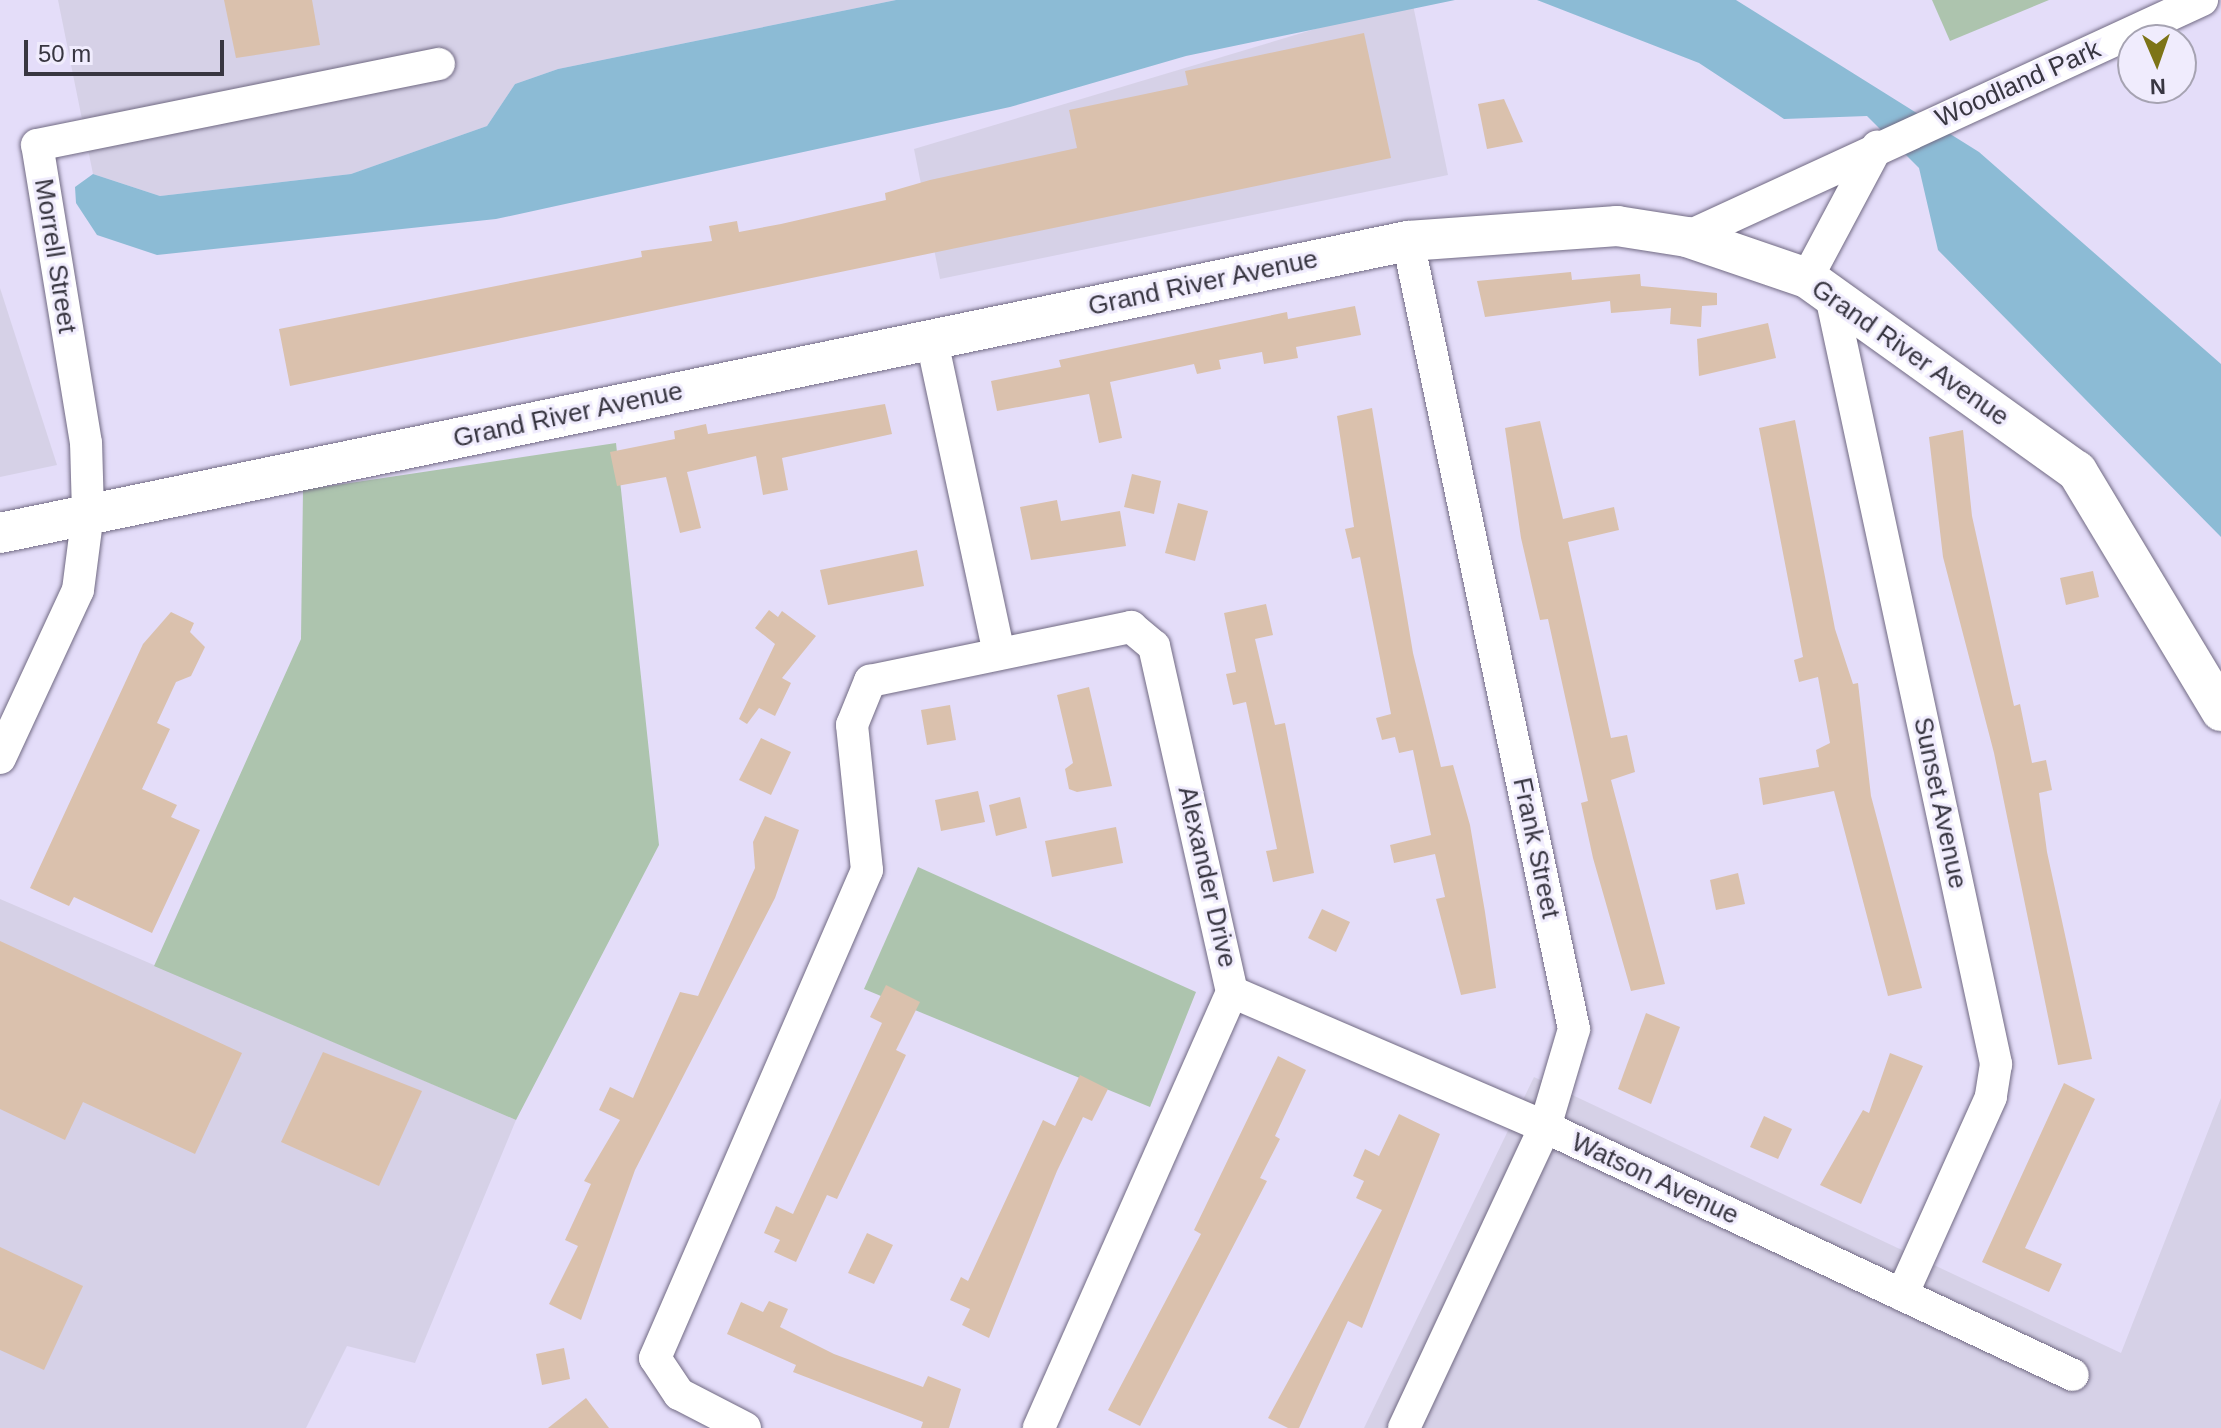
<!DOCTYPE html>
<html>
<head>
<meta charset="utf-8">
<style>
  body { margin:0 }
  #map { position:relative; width:2221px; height:1428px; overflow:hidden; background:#e4ddf9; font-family:Arial,sans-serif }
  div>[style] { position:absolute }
  .industrial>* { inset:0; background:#d6d1e7 }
  .green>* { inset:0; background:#adc4ae }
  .water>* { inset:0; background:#8cbbd5 }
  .building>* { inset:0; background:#dac1ad }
  .roads { filter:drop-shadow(0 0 2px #716a83) drop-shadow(0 0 2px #716a83) }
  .minor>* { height:32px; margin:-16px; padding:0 16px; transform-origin:16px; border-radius:16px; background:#fff }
  .tertiary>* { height:40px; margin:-20px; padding:0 20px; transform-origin:20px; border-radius:20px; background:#fff }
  span { translate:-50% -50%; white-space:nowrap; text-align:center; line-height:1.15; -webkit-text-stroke:6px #f0ecfd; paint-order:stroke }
  .street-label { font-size:26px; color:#383641 }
  .north { position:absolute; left:2117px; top:24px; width:80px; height:80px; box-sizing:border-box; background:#f0ecfd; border:2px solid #a6a3b2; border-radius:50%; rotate:178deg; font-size:22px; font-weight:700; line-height:32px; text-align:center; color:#383641 }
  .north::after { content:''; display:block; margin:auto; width:28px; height:36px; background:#7d7417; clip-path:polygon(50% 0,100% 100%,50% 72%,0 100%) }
  .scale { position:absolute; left:24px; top:40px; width:200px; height:36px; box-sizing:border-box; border:4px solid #383641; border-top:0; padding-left:10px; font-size:24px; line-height:28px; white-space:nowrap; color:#383641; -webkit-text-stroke:6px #f0ecfd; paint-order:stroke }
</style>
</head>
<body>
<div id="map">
  <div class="industrial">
    <i style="clip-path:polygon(58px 0,896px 0,558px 69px,515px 84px,487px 126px,351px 174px,160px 196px,93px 174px)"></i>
    <i style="clip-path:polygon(1412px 0,1448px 175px,940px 279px,914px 149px)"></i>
    <i style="clip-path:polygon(0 288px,57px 465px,0 477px)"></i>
    <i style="clip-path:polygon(0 899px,516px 1120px,415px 1363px,347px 1346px,306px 1428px,0 1428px)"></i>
    <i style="clip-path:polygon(1534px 1077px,2121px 1353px,2221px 1098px,2221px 1428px,1364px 1428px)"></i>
  </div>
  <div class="green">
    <i style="clip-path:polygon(1932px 0,2049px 0,1950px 41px)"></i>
    <i style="clip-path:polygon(616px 443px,659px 845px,516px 1120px,154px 966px,301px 639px,303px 490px)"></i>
    <i style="clip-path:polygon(918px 867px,1196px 992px,1150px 1107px,864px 989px)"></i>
  </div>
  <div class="water">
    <i style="clip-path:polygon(896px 0,1455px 0,1186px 56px,1010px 107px,496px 219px,157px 255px,97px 235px,76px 203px,75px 187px,93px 174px,160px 196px,351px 174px,487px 126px,515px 84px,558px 69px)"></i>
    <i style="clip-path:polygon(1537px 0,1736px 0,1979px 152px,2221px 364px,2221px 537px,1938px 250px,1919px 168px,1867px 116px,1784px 119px,1699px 63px)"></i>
  </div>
  <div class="building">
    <i style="clip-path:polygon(224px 0,312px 0,320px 45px,236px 58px)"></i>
    <i style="clip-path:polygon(1364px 33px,1391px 158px,290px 386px,279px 329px,642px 257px,641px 251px,712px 241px,709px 226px,737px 221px,739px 232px,781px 224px,886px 200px,885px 193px,930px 180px,1077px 148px,1069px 110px,1188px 85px,1185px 71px)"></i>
    <i style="clip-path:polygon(1504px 99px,1523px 142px,1487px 149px,1478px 104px)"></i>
    <i style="clip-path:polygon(1571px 272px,1572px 280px,1640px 274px,1641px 286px,1717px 293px,1717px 305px,1702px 306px,1701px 327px,1670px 324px,1671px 308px,1611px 313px,1610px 301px,1485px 317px,1477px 281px)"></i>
    <i style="clip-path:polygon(1355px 306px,1361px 335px,1296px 347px,1298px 358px,1264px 364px,1262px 352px,1219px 360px,1221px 369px,1197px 374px,1194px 364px,1110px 382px,1122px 438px,1099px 443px,1089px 394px,997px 411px,991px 381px,1061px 367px,1059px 360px,1287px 312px,1288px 319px)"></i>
    <i style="clip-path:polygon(1768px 323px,1776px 358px,1699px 376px,1697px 339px)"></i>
    <i style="clip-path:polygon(885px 404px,892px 434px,782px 458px,788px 490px,763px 495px,756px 456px,687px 472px,701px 528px,680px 533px,666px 477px,617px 486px,610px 452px,675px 439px,674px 431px,706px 424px,708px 434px)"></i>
    <i style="clip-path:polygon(1372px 408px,1413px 653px,1441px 767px,1453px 765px,1470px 825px,1485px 912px,1496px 988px,1461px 995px,1436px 899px,1445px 897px,1435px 854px,1394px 863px,1390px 845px,1431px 835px,1413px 750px,1399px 753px,1395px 737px,1382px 740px,1376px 718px,1391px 714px,1360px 557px,1352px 559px,1345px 529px,1354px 527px,1337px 416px)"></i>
    <i style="clip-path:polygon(1795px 420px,1835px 629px,1853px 684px,1858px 683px,1871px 796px,1922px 988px,1888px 996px,1834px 791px,1763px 805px,1759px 778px,1819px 767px,1816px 750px,1830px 743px,1818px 677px,1799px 682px,1794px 660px,1803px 657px,1759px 428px)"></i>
    <i style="clip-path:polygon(1540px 421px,1563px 519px,1614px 507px,1619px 530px,1568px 542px,1611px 738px,1627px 735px,1635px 772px,1611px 780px,1665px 984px,1631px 991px,1593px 858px,1581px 803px,1588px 801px,1548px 619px,1540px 620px,1521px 538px,1505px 428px)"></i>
    <i style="clip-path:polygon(1963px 430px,1972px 516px,2014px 706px,2020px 704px,2032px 763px,2046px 760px,2052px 790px,2039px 793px,2047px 852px,2092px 1059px,2058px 1065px,1994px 753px,1943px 557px,1929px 437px)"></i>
    <i style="clip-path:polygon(1132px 474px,1161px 481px,1154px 514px,1124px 507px)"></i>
    <i style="clip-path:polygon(1057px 500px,1061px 521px,1120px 511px,1126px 546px,1031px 560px,1020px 507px)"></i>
    <i style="clip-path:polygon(1178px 503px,1208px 511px,1195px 561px,1165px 553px)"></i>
    <i style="clip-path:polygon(917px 550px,924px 586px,828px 605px,820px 570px)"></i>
    <i style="clip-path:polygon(2093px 571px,2099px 597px,2066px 605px,2060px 578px)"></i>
    <i style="clip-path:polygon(1266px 604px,1273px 635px,1255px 639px,1275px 725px,1285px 723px,1314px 873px,1273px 882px,1266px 851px,1277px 849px,1246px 702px,1233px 705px,1226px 674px,1236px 672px,1224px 613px)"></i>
    <i style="clip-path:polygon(769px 610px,778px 617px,782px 611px,816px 636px,782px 678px,791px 683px,775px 716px,759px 708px,747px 724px,739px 719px,775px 644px,755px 628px)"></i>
    <i style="clip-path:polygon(171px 612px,194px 623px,190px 632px,205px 647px,191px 676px,176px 682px,157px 723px,170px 729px,142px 789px,177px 805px,171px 817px,200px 830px,152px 933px,74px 897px,69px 906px,30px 888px,143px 644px)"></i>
    <i style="clip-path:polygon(1089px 687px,1112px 786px,1077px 792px,1069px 789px,1065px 769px,1073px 763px,1057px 695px)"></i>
    <i style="clip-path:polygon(950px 705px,956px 740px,927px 745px,921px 710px)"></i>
    <i style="clip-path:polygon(761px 738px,791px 752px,771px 795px,739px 780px)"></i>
    <i style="clip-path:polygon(978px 791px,985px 822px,941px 831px,935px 800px)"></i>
    <i style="clip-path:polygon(1020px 797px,1027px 828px,996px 836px,989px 805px)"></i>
    <i style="clip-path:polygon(765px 816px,799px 830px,775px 898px,635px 1170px,581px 1320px,549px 1304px,578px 1246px,565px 1240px,591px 1184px,584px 1181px,620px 1120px,599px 1110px,610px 1087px,633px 1098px,680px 992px,698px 996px,755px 868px,753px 842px)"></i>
    <i style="clip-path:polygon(1116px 827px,1123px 863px,1052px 877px,1045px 841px)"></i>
    <i style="clip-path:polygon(1738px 873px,1745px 904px,1716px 910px,1710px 880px)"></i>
    <i style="clip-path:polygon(1322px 909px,1350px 922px,1336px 952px,1308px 938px)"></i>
    <i style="clip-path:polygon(0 941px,242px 1053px,195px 1154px,83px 1102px,65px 1140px,0 1109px)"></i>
    <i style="clip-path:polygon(886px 985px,920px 1002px,896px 1050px,906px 1055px,837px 1199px,827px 1195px,796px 1262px,774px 1252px,780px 1240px,764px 1233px,776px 1206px,793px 1214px,882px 1023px,870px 1017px)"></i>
    <i style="clip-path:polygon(1646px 1013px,1680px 1027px,1651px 1104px,1618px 1089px)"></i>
    <i style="clip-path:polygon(323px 1052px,422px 1091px,379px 1186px,281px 1142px)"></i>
    <i style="clip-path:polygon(1890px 1053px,1923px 1066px,1861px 1204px,1820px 1185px,1863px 1110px,1869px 1113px)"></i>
    <i style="clip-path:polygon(1278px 1056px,1306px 1070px,1275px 1136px,1280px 1139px,1260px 1178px,1267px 1181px,1140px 1426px,1108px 1410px,1201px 1234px,1194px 1230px)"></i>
    <i style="clip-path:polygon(1080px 1075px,1108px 1089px,1092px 1121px,1083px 1117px,1057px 1171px,989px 1338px,962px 1325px,970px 1309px,950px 1300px,961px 1277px,968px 1281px,1043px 1120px,1055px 1126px)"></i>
    <i style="clip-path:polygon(2064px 1083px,2095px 1099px,2025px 1248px,2062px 1264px,2049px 1292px,1982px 1262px)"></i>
    <i style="clip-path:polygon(1399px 1114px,1440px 1134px,1362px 1328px,1348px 1321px,1299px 1428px,1288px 1428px,1268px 1418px,1382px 1210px,1356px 1198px,1364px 1181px,1353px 1176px,1365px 1149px,1379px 1156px)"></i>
    <i style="clip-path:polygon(1764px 1116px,1792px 1129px,1778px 1159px,1750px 1147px)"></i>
    <i style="clip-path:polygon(867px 1233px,893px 1245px,874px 1284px,848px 1273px)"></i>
    <i style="clip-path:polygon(0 1247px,83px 1286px,44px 1370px,0 1350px)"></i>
    <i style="clip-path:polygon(769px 1301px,788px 1309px,780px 1327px,834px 1354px,923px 1387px,928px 1376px,961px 1389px,949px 1428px,921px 1428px,923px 1422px,793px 1372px,796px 1365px,727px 1334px,741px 1302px,763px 1312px)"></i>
    <i style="clip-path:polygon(564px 1348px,570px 1379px,542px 1385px,536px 1354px)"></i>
    <i style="clip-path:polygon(586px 1398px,609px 1428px,548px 1428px)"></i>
  </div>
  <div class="roads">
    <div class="minor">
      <i style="left:1687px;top:237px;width:567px;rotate:-24.71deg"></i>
      <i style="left:1807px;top:278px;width:149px;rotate:-61.9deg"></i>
      <i style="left:1831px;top:296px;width:786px;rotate:77.87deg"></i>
      <i style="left:1996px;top:1064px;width:33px;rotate:99deg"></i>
      <i style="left:1991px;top:1097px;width:217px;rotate:114.2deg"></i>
      <i style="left:932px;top:341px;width:315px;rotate:77.9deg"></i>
      <i style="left:0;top:758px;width:185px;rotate:-65.1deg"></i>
      <i style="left:78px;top:590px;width:78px;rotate:-82.6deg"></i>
      <i style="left:88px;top:513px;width:70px;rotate:-91.6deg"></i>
      <i style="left:86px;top:443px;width:302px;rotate:-99.3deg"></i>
      <i style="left:37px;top:145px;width:410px;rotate:-11.4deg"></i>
      <i style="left:1232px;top:992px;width:341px;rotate:23.3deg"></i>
      <i style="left:1545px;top:1127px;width:583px;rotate:25.16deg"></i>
      <i style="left:745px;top:1428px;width:74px;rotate:-152.7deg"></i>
      <i style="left:679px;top:1394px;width:43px;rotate:-123.7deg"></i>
      <i style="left:655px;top:1358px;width:532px;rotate:-66.52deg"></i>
      <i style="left:867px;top:870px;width:146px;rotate:-95.9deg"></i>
      <i style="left:852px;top:725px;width:48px;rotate:-67.8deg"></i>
      <i style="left:870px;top:681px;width:267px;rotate:-11.7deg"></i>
      <i style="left:1131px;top:627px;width:30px;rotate:40deg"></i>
      <i style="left:1154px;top:646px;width:355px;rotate:77.3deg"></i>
      <i style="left:1232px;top:992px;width:477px;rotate:113.9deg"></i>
      <i style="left:1404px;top:1428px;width:332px;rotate:-64.9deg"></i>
      <i style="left:1545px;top:1127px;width:102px;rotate:-73.5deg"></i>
      <i style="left:1574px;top:1029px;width:805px;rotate:-101.9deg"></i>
    </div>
    <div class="tertiary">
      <i style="left:0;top:533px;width:1438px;rotate:-11.72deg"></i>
      <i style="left:1408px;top:241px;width:210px;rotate:-4.1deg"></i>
      <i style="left:1617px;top:226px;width:71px;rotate:8.9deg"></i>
      <i style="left:1687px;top:237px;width:127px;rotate:18.9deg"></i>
      <i style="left:1807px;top:278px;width:332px;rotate:35.6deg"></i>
      <i style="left:2077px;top:471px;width:280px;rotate:59deg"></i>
    </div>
  </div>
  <div class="street-label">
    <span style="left:2018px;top:84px;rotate:-24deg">Woodland Park</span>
    <span style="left:55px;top:256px;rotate:81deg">Morrell Street</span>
    <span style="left:1203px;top:283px;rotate:-12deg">Grand River Avenue</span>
    <span style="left:1910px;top:353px;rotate:35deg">Grand River Avenue</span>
    <span style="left:568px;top:415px;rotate:-12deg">Grand River Avenue</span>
    <span style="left:1940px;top:803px;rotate:78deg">Sunset Avenue</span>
    <span style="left:1536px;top:848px;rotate:78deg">Frank Street</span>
    <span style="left:1207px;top:877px;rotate:77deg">Alexander Drive</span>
    <span style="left:1655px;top:1179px;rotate:25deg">Watson Avenue</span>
  </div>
  <div class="north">N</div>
  <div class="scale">50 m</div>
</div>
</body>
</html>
